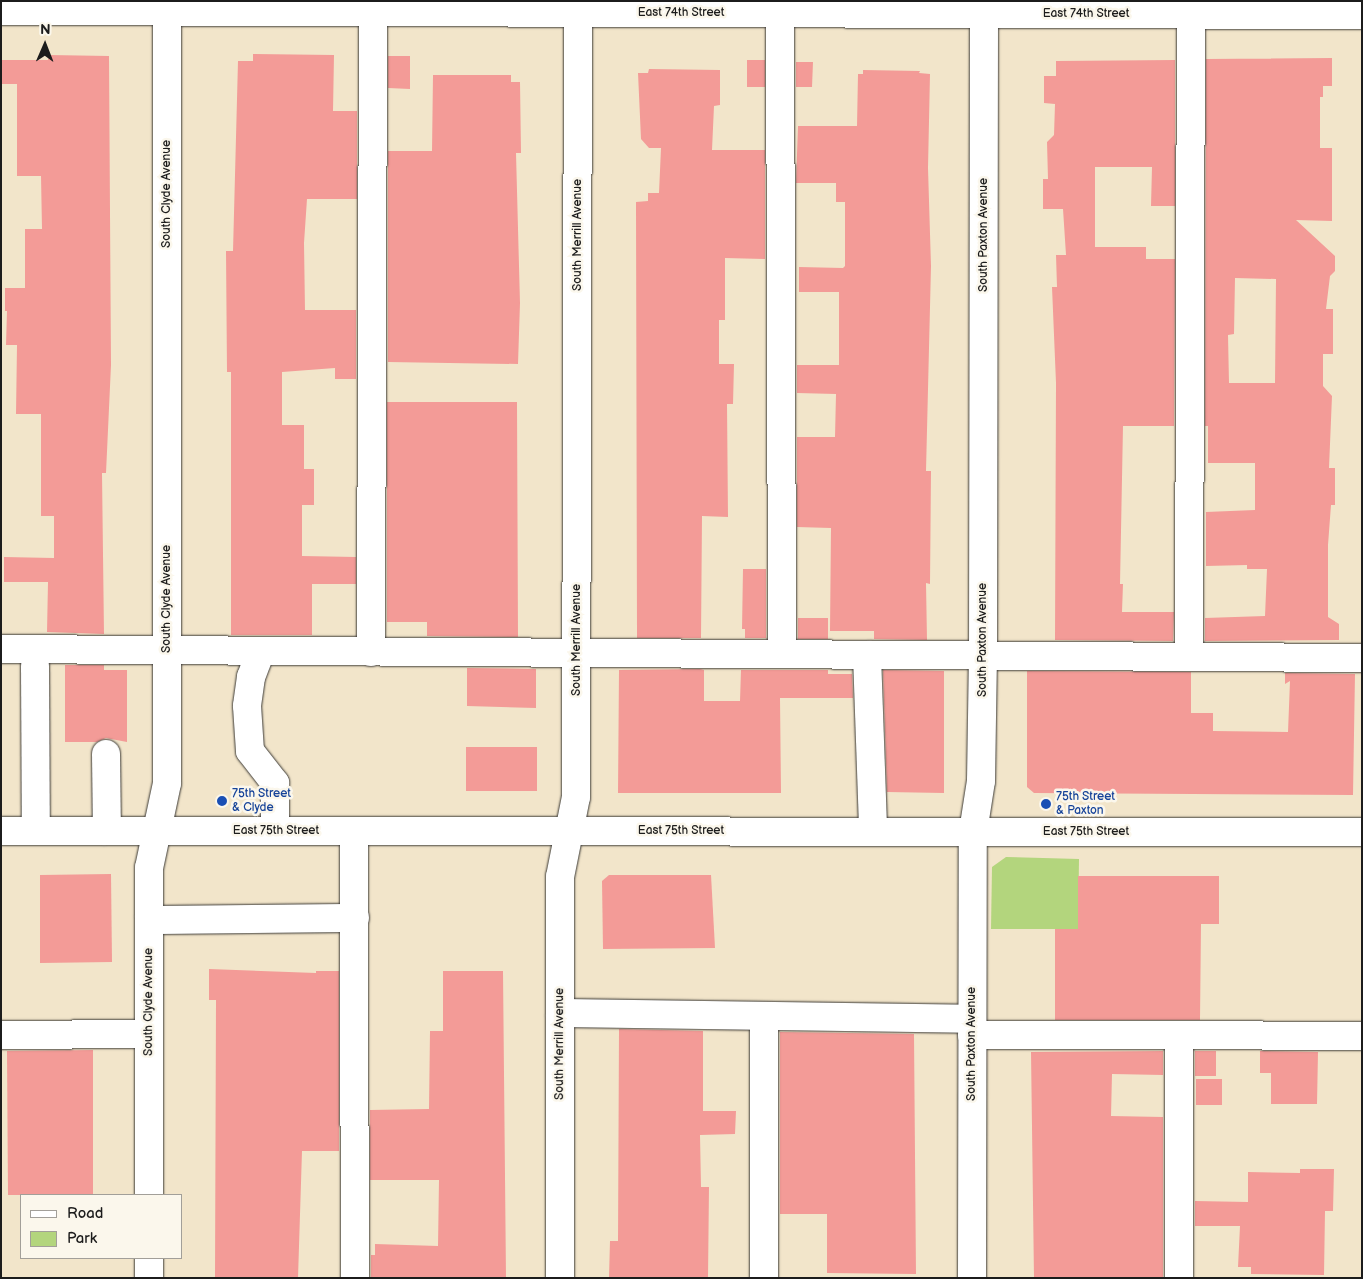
<!DOCTYPE html>
<html>
<head>
<meta charset="utf-8">
<style>
  body { margin:0 }
  #map { position:relative; width:1363px; height:1279px; overflow:hidden; background:#f2e5ca; font-family:"Balsamiq Sans",sans-serif }
  div>[style] { position:absolute }
  .green>* { inset:0; background:#b3d57d }
  .building>* { inset:0; background:#f39b97 }
  .roads { filter:drop-shadow(0 0 1px #3c3a36) drop-shadow(0 0 1px #3c3a36) }
  .minor>* { height:28px; margin:-14px; padding:0 14px; transform-origin:14px; border-radius:14px; background:#fff }
  .major>* { height:28px; margin:-14px; padding:0 14px; transform-origin:14px; border-radius:14px; background:#fff }
  .dots>* { width:14px; height:14px; translate:-50% -50%; box-sizing:border-box; border:2px solid #fbf7ec; border-radius:50% }
  span { translate:-50% -50%; white-space:nowrap; text-align:center; line-height:1.15; -webkit-text-stroke:5px #fbf7ec; paint-order:stroke }
  .street-label { font-size:12px; color:#1c1c1c }
  .transit-label { font-size:12px; color:#164399 }
  .left { translate:0 -50%; text-align:left }
  .frame { position:absolute; inset:0; border:2px solid #1c1c1c; pointer-events:none }
  .legend { position:absolute; left:20px; top:1194px; width:162px; height:65px; box-sizing:border-box; background:#fbf7ec; border:1px solid #a29f99; margin:0; padding:6px 9px; list-style:none; font-size:15px; color:#1c1c1c }
  .legend li { display:flex; align-items:center; gap:10px; height:25px }
  .legend b { width:25px; border:1px solid #a29f99 }
  .north { position:absolute; left:20px; top:20px; width:50px; height:50px; -webkit-text-stroke:4px #fbf7ec; paint-order:stroke; rotate:1deg; font-size:14px; font-weight:700; line-height:20px; text-align:center; color:#1c1c1c }
  .north::after { content:''; display:block; margin:auto; width:18px; height:22px; background:#1c1c1c; clip-path:polygon(50% 0,100% 100%,50% 72%,0 100%) }
</style>
</head>
<body>
<div id="map">
  <div class="green">
    <i style="clip-path:polygon(1006px 857px,1079px 859px,1078px 929px,991px 929px,992px 867px)"></i>
  </div>
  <div class="building">
    <i style="clip-path:polygon(253px 54px,334px 55px,333px 111px,357px 111px,357px 199px,307px 199px,304px 243px,305px 310px,356px 310px,356px 379px,335px 379px,335px 368px,282px 372px,282px 425px,304px 425px,304px 469px,314px 469px,314px 505px,302px 505px,302px 556px,356px 557px,356px 584px,312px 584px,312px 635px,231px 635px,231px 372px,227px 372px,226px 251px,233px 251px,238px 61px,253px 61px)"></i>
    <i style="clip-path:polygon(49px 55px,109px 56px,111px 365px,106px 473px,102px 473px,104px 634px,47px 632px,48px 582px,4px 582px,4px 557px,54px 558px,54px 516px,41px 516px,41px 414px,16px 414px,17px 345px,6px 345px,7px 311px,5px 311px,5px 288px,25px 288px,25px 229px,42px 229px,41px 176px,17px 176px,17px 84px,1px 84px,1px 60px,48px 60px)"></i>
    <i style="clip-path:polygon(388px 56px,410px 56px,410px 89px,388px 88px)"></i>
    <i style="clip-path:polygon(evenodd,1332px 58px,1332px 86px,1323px 86px,1323px 97px,1320px 97px,1320px 148px,1332px 148px,1332px 221px,1296px 220px,1335px 256px,1335px 271px,1330px 276px,1326px 309px,1333px 309px,1333px 354px,1323px 354px,1323px 386px,1332px 396px,1329px 468px,1335px 468px,1335px 505px,1331px 505px,1328px 545px,1328px 617px,1339px 624px,1339px 640px,1205px 641px,1205px 618px,1265px 616px,1267px 569px,1247px 569px,1247px 565px,1206px 566px,1206px 512px,1255px 510px,1255px 463px,1208px 463px,1208px 426px,1205px 426px,1206px 59px,1332px 58px,1235px 278px,1276px 279px,1275px 383px,1229px 383px,1228px 335px,1234px 334px,1235px 278px)"></i>
    <i style="clip-path:polygon(747px 60px,765px 60px,765px 87px,747px 87px)"></i>
    <i style="clip-path:polygon(1175px 60px,1175px 206px,1151px 206px,1152px 167px,1095px 167px,1095px 247px,1146px 247px,1146px 259px,1175px 259px,1174px 426px,1123px 426px,1120px 584px,1123px 584px,1122px 612px,1174px 612px,1173px 641px,1055px 640px,1056px 383px,1052px 287px,1057px 287px,1056px 255px,1066px 255px,1063px 209px,1043px 209px,1043px 179px,1048px 179px,1047px 142px,1054px 135px,1055px 104px,1044px 103px,1044px 76px,1056px 76px,1056px 61px)"></i>
    <i style="clip-path:polygon(796px 62px,813px 62px,812px 87px,796px 87px)"></i>
    <i style="clip-path:polygon(649px 69px,720px 70px,720px 105px,714px 106px,712px 150px,765px 150px,765px 259px,725px 258px,725px 320px,719px 320px,719px 364px,734px 364px,733px 404px,727px 404px,728px 517px,702px 516px,701px 638px,637px 638px,636px 202px,648px 201px,648px 193px,659px 193px,661px 148px,649px 148px,641px 139px,638px 73px,648px 73px)"></i>
    <i style="clip-path:polygon(863px 70px,920px 71px,919px 73px,930px 74px,928px 168px,931px 266px,926px 471px,931px 471px,930px 584px,926px 583px,927px 640px,874px 639px,874px 631px,830px 631px,831px 528px,797px 527px,797px 437px,835px 437px,836px 394px,797px 393px,797px 365px,839px 365px,839px 292px,799px 292px,799px 267px,843px 268px,845px 266px,845px 202px,836px 202px,836px 183px,796px 183px,798px 126px,857px 126px,858px 74px,863px 74px)"></i>
    <i style="clip-path:polygon(433px 75px,511px 75px,511px 82px,520px 82px,521px 153px,516px 153px,520px 303px,518px 364px,388px 362px,388px 151px,432px 151px)"></i>
    <i style="clip-path:polygon(387px 402px,517px 402px,518px 637px,427px 636px,427px 622px,387px 622px)"></i>
    <i style="clip-path:polygon(743px 569px,766px 569px,766px 638px,745px 638px,745px 629px,742px 629px)"></i>
    <i style="clip-path:polygon(798px 618px,828px 618px,828px 639px,798px 639px)"></i>
    <i style="clip-path:polygon(65px 665px,104px 665px,104px 670px,127px 670px,127px 742px,106px 738px,97px 742px,65px 742px)"></i>
    <i style="clip-path:polygon(467px 668px,536px 669px,536px 708px,467px 706px)"></i>
    <i style="clip-path:polygon(700px 669px,704px 670px,704px 701px,740px 701px,741px 670px,828px 670px,828px 674px,852px 674px,853px 698px,780px 698px,781px 793px,618px 793px,619px 670px)"></i>
    <i style="clip-path:polygon(883px 670px,944px 671px,944px 793px,887px 792px)"></i>
    <i style="clip-path:polygon(1027px 671px,1191px 672px,1191px 713px,1213px 713px,1213px 731px,1288px 732px,1290px 681px,1285px 684px,1285px 673px,1355px 674px,1353px 795px,1034px 793px,1027px 787px)"></i>
    <i style="clip-path:polygon(466px 747px,537px 747px,537px 791px,466px 791px)"></i>
    <i style="clip-path:polygon(111px 874px,112px 962px,40px 963px,40px 875px)"></i>
    <i style="clip-path:polygon(609px 875px,711px 875px,715px 948px,603px 949px,602px 881px)"></i>
    <i style="clip-path:polygon(1078px 876px,1219px 876px,1219px 924px,1201px 924px,1200px 1020px,1055px 1020px,1055px 929px,1078px 929px)"></i>
    <i style="clip-path:polygon(209px 969px,316px 973px,316px 971px,339px 971px,339px 1151px,302px 1151px,298px 1278px,215px 1278px,216px 1000px,209px 1000px)"></i>
    <i style="clip-path:polygon(443px 971px,503px 971px,506px 1278px,371px 1278px,371px 1255px,375px 1255px,375px 1244px,438px 1246px,439px 1180px,370px 1180px,370px 1110px,429px 1109px,430px 1031px,443px 1031px)"></i>
    <i style="clip-path:polygon(619px 1029px,703px 1031px,703px 1111px,736px 1111px,735px 1134px,700px 1135px,701px 1187px,709px 1187px,708px 1278px,609px 1278px,610px 1241px,618px 1241px)"></i>
    <i style="clip-path:polygon(780px 1032px,914px 1034px,916px 1274px,827px 1273px,827px 1214px,780px 1214px)"></i>
    <i style="clip-path:polygon(93px 1050px,93px 1195px,8px 1195px,7px 1051px)"></i>
    <i style="clip-path:polygon(1163px 1051px,1163px 1075px,1112px 1074px,1111px 1116px,1163px 1117px,1163px 1278px,1034px 1278px,1031px 1052px)"></i>
    <i style="clip-path:polygon(1195px 1051px,1216px 1051px,1216px 1076px,1195px 1076px)"></i>
    <i style="clip-path:polygon(1260px 1051px,1318px 1052px,1317px 1104px,1271px 1104px,1271px 1073px,1260px 1073px)"></i>
    <i style="clip-path:polygon(1196px 1079px,1222px 1079px,1222px 1105px,1196px 1105px)"></i>
    <i style="clip-path:polygon(1300px 1169px,1334px 1169px,1333px 1211px,1325px 1211px,1324px 1275px,1251px 1274px,1251px 1267px,1238px 1267px,1240px 1226px,1195px 1226px,1195px 1201px,1248px 1202px,1248px 1172px,1300px 1173px)"></i>
  </div>
  <div class="roads">
    <div class="minor">
      <i style="left:780px;top:1px;width:653px;rotate:89.82deg"></i>
      <i style="left:1px;top:11px;width:1361px;rotate:0.17deg"></i>
      <i style="left:1px;top:649px;width:1361px;rotate:0.38deg"></i>
      <i style="left:261px;top:651px;width:28px;rotate:111deg"></i>
      <i style="left:251px;top:677px;width:29px;rotate:98deg"></i>
      <i style="left:247px;top:706px;width:45px;rotate:86.2deg"></i>
      <i style="left:250px;top:751px;width:41px;rotate:52deg"></i>
      <i style="left:275px;top:783px;width:48px;rotate:90deg"></i>
      <i style="left:371px;top:652px;width:651px;rotate:-89.82deg"></i>
      <i style="left:867px;top:655px;width:176px;rotate:88deg"></i>
      <i style="left:1189px;top:657px;width:656px;rotate:-89.83deg"></i>
      <i style="left:35px;top:666px;width:165px;rotate:89.7deg"></i>
      <i style="left:106px;top:754px;width:77px;rotate:89.3deg"></i>
      <i style="left:354px;top:831px;width:447px;rotate:89.9deg"></i>
      <i style="left:149px;top:920px;width:206px;rotate:-0.6deg"></i>
      <i style="left:560px;top:1013px;width:412px;rotate:0.8deg"></i>
      <i style="left:764px;top:1016px;width:262px;rotate:90deg"></i>
      <i style="left:1px;top:1035px;width:148px;rotate:-0.4deg"></i>
      <i style="left:972px;top:1035px;width:390px;rotate:0.1deg"></i>
      <i style="left:149px;top:1195px;width:327px;rotate:-90deg"></i>
      <i style="left:149px;top:868px;width:87px;rotate:-78deg"></i>
      <i style="left:167px;top:783px;width:782px;rotate:-90deg"></i>
      <i style="left:149px;top:1278px;width:20px;rotate:-90deg"></i>
      <i style="left:560px;top:1278px;width:401px;rotate:-90deg"></i>
      <i style="left:560px;top:877px;width:82px;rotate:-78.7deg"></i>
      <i style="left:576px;top:797px;width:796px;rotate:-89.86deg"></i>
      <i style="left:972px;top:1278px;width:446px;rotate:-89.9deg"></i>
      <i style="left:973px;top:832px;width:52px;rotate:-81.1deg"></i>
      <i style="left:981px;top:781px;width:125px;rotate:-89.1deg"></i>
      <i style="left:983px;top:656px;width:655px;rotate:-89.91deg"></i>
      <i style="left:1179px;top:1278px;width:242px;rotate:-90deg"></i>
    </div>
    <div class="major">
      <i style="left:1px;top:831px;width:1361px;rotate:0.04deg"></i>
    </div>
  </div>
  <div class="dots">
    <i style="left:222px;top:801px;background:#1a4fb4"></i>
    <i style="left:1046px;top:804px;background:#1a4fb4"></i>
  </div>
  <div class="street-label">
    <span style="left:681px;top:13px">East 74th Street</span>
    <span style="left:1086px;top:14px">East 74th Street</span>
    <span style="left:167px;top:194px;rotate:-90deg">South Clyde Avenue</span>
    <span style="left:578px;top:235px;rotate:-90deg">South Merrill Avenue</span>
    <span style="left:984px;top:235px;rotate:-90deg">South Paxton Avenue</span>
    <span style="left:167px;top:599px;rotate:-90deg">South Clyde Avenue</span>
    <span style="left:577px;top:640px;rotate:-90deg">South Merrill Avenue</span>
    <span style="left:983px;top:640px;rotate:-90deg">South Paxton Avenue</span>
    <span style="left:276px;top:831px">East 75th Street</span>
    <span style="left:681px;top:831px">East 75th Street</span>
    <span style="left:1086px;top:832px">East 75th Street</span>
    <span style="left:149px;top:1002px;rotate:-90deg">South Clyde Avenue</span>
    <span style="left:560px;top:1044px;rotate:-90deg">South Merrill Avenue</span>
    <span style="left:972px;top:1044px;rotate:-90deg">South Paxton Avenue</span>
  </div>
  <div class="transit-label">
    <span class="left" style="left:232px;top:801px">75th Street<br>&amp; Clyde</span>
    <span class="left" style="left:1056px;top:804px">75th Street<br>&amp; Paxton</span>
  </div>
  <div class="frame"></div>
  <ul class="legend">
  <li><b style="height:6px;background:#fff"></b>Road</li>
  <li><b style="height:14px;background:#b3d57d"></b>Park</li>
  </ul>
  <div class="north">N</div>
</div>
</body>
</html>
